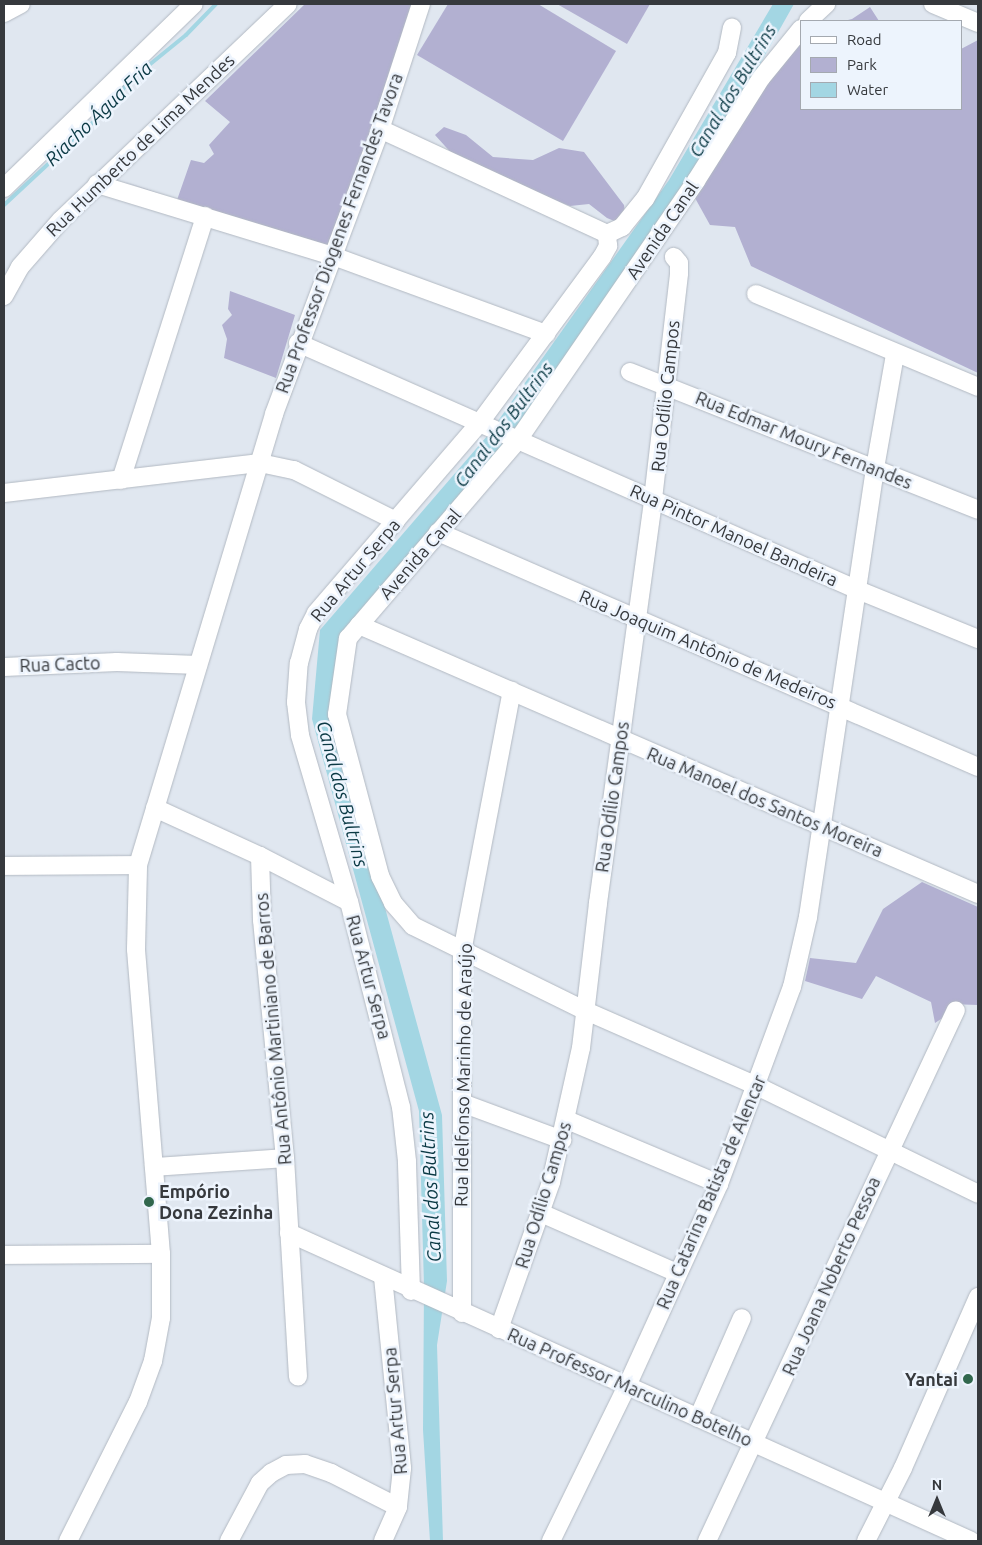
<!DOCTYPE html>
<html>
<head>
<meta charset="utf-8">
<style>
  body { margin:0 }
  #map { position:relative; width:982px; height:1545px; overflow:hidden; background:#e0e7f0; font-family:Ubuntu,sans-serif }
  div>[style] { position:absolute }
  .green>* { inset:0; background:#b2b0d1 }
  .water>* { inset:0; background:#a3d6e3 }
  .stream>* { height:4px; margin:-2px; padding:0 2px; transform-origin:2px; border-radius:2px; background:#a3d6e3 }
  .roads { filter:drop-shadow(0 0 1px #b2b9c2) drop-shadow(0 0 1px #b2b9c2) }
  .minor>* { height:18px; margin:-9px; padding:0 9px; transform-origin:9px; border-radius:9px; background:#fff }
  .dots>* { width:14px; height:14px; translate:-50% -50%; box-sizing:border-box; border:2px solid #edf4fd; border-radius:50% }
  span { translate:-50% -50%; white-space:nowrap; text-align:center; line-height:1.15; -webkit-text-stroke:5px #edf4fd; paint-order:stroke }
  .street-label { font-size:18px; color:#36393d }
  .poi-label { font-size:18px; color:#36393d; font-weight:700 }
  .left { translate:0 -50%; text-align:left }
  .right { translate:-100% -50%; text-align:right }
  .water-label { font-size:19px; color:#0a3944; font-style:italic }
  .frame { position:absolute; inset:0; border:5px solid #36393d; pointer-events:none }
  .legend { position:absolute; left:800px; top:20px; width:162px; height:90px; box-sizing:border-box; background:#edf4fd; border:1px solid #a4a9b0; margin:0; padding:6px 9px; list-style:none; font-size:15px; color:#36393d }
  .legend li { display:flex; align-items:center; gap:10px; height:25px }
  .legend b { width:25px; border:1px solid #a4a9b0 }
  .north { position:absolute; left:912px; top:1475px; width:50px; height:50px; -webkit-text-stroke:4px #edf4fd; paint-order:stroke; rotate:0deg; font-size:14px; font-weight:700; line-height:20px; text-align:center; color:#36393d }
  .north::after { content:''; display:block; margin:auto; width:18px; height:22px; background:#36393d; clip-path:polygon(50% 0,100% 100%,50% 72%,0 100%) }
</style>
</head>
<body>
<div id="map">
  <div class="green">
    <i style="clip-path:polygon(305px 4px,416px 4px,333px 256px,285px 241px,123px 181px,177px 200px,191px 160px,204px 163px,214px 154px,209px 145px,230px 122px,205px 101px)"></i>
    <i style="clip-path:polygon(448px 4px,538px 4px,616px 51px,563px 141px,417px 55px)"></i>
    <i style="clip-path:polygon(557px 4px,650px 4px,627px 44px)"></i>
    <i style="clip-path:polygon(870px 7px,879px 21px,844px 21px,852px 19px)"></i>
    <i style="clip-path:polygon(801px 37px,801px 109px,961px 109px,961px 49px,978px 40px,978px 373px,751px 266px,735px 227px,710px 225px,695px 198px,788px 43px)"></i>
    <i style="clip-path:polygon(444px 127px,466px 135px,493px 157px,533px 160px,559px 148px,584px 152px,624px 205px,625px 214px,619px 223px,607px 218px,589px 204px,570px 206px,463px 166px,435px 135px)"></i>
    <i style="clip-path:polygon(230px 291px,295px 315px,276px 378px,224px 358px,227px 339px,222px 325px,232px 315px,228px 309px)"></i>
    <i style="clip-path:polygon(922px 882px,978px 907px,978px 1005px,949px 1004px,947px 1015px,935px 1023px,931px 1002px,876px 976px,862px 999px,805px 981px,810px 958px,856px 963px,883px 909px)"></i>
  </div>
  <div class="water">
    <i style="clip-path:polygon(773px 4px,794px 4px,702px 167px,508px 445px,341px 640px,332px 715px,442px 1115px,447px 1281px,437px 1345px,443px 1541px,430px 1541px,423px 1430px,424px 1286px,419px 1111px,312px 719px,320px 630px,488px 435px,669px 180px)"></i>
  </div>
  <div class="stream">
    <i style="left:4px;top:205px;width:153px;rotate:-42.9deg"></i>
    <i style="left:116px;top:101px;width:21px;rotate:-59deg"></i>
    <i style="left:127px;top:83px;width:76px;rotate:-39.1deg"></i>
    <i style="left:186px;top:35px;width:43px;rotate:-45.9deg"></i>
  </div>
  <div class="roads">
    <div class="minor">
      <i style="left:933px;top:4px;width:49px;rotate:22.9deg"></i>
      <i style="left:4px;top:13px;width:19px;rotate:-28deg"></i>
      <i style="left:808px;top:21px;width:25px;rotate:-43deg"></i>
      <i style="left:801px;top:29px;width:63px;rotate:129.2deg"></i>
      <i style="left:761px;top:78px;width:122px;rotate:122.3deg"></i>
      <i style="left:696px;top:181px;width:314px;rotate:124.5deg"></i>
      <i style="left:518px;top:440px;width:261px;rotate:130.6deg"></i>
      <i style="left:348px;top:638px;width:77px;rotate:98.2deg"></i>
      <i style="left:337px;top:714px;width:168px;rotate:75.1deg"></i>
      <i style="left:380px;top:876px;width:30px;rotate:64deg"></i>
      <i style="left:393px;top:903px;width:30px;rotate:49deg"></i>
      <i style="left:413px;top:926px;width:193px;rotate:26.2deg"></i>
      <i style="left:586px;top:1011px;width:187px;rotate:23.7deg"></i>
      <i style="left:757px;top:1086px;width:246px;rotate:26deg"></i>
      <i style="left:380px;top:129px;width:250px;rotate:24.8deg"></i>
      <i style="left:97px;top:184px;width:247px;rotate:17deg"></i>
      <i style="left:333px;top:256px;width:227px;rotate:20.1deg"></i>
      <i style="left:4px;top:188px;width:264px;rotate:-44.1deg"></i>
      <i style="left:607px;top:234px;width:17px;rotate:-25deg"></i>
      <i style="left:622px;top:227px;width:36px;rotate:-51deg"></i>
      <i style="left:645px;top:199px;width:167px;rotate:-60.7deg"></i>
      <i style="left:727px;top:53px;width:26px;rotate:-79deg"></i>
      <i style="left:756px;top:294px;width:241px;rotate:22.7deg"></i>
      <i style="left:4px;top:296px;width:33px;rotate:-61deg"></i>
      <i style="left:20px;top:267px;width:62px;rotate:-48.9deg"></i>
      <i style="left:61px;top:220px;width:313px;rotate:-43.6deg"></i>
      <i style="left:298px;top:343px;width:612px;rotate:23.8deg"></i>
      <i style="left:858px;top:590px;width:130px;rotate:22.2deg"></i>
      <i style="left:630px;top:372px;width:374px;rotate:21.6deg"></i>
      <i style="left:121px;top:480px;width:277px;rotate:-72.3deg"></i>
      <i style="left:4px;top:493px;width:258px;rotate:-6.7deg"></i>
      <i style="left:260px;top:463px;width:35px;rotate:12deg"></i>
      <i style="left:294px;top:470px;width:114px;rotate:26.6deg"></i>
      <i style="left:438px;top:532px;width:589px;rotate:23.52deg"></i>
      <i style="left:359px;top:625px;width:675px;rotate:23.49deg"></i>
      <i style="left:4px;top:667px;width:113px;rotate:-2.5deg"></i>
      <i style="left:117px;top:662px;width:81px;rotate:2.1deg"></i>
      <i style="left:155px;top:808px;width:115px;rotate:24.6deg"></i>
      <i style="left:260px;top:856px;width:100px;rotate:27.3deg"></i>
      <i style="left:260px;top:856px;width:64px;rotate:88.2deg"></i>
      <i style="left:262px;top:920px;width:239px;rotate:84.5deg"></i>
      <i style="left:285px;top:1158px;width:219px;rotate:86.6deg"></i>
      <i style="left:4px;top:866px;width:134px;rotate:-0.4deg"></i>
      <i style="left:462px;top:1103px;width:107px;rotate:20.3deg"></i>
      <i style="left:567px;top:1120px;width:165px;rotate:22.8deg"></i>
      <i style="left:154px;top:1167px;width:131px;rotate:-3.9deg"></i>
      <i style="left:541px;top:1213px;width:149px;rotate:23.8deg"></i>
      <i style="left:289px;top:1233px;width:748px;rotate:24.3deg"></i>
      <i style="left:4px;top:1255px;width:157px;rotate:-0.4deg"></i>
      <i style="left:383px;top:1277px;width:192px;rotate:84.3deg"></i>
      <i style="left:402px;top:1468px;width:39px;rotate:96deg"></i>
      <i style="left:398px;top:1507px;width:37px;rotate:114deg"></i>
      <i style="left:411px;top:1291px;width:130px;rotate:-91.8deg"></i>
      <i style="left:407px;top:1161px;width:54px;rotate:-96.3deg"></i>
      <i style="left:401px;top:1107px;width:211px;rotate:-104.2deg"></i>
      <i style="left:349px;top:902px;width:174px;rotate:-106.4deg"></i>
      <i style="left:300px;top:735px;width:33px;rotate:-97deg"></i>
      <i style="left:296px;top:702px;width:39px;rotate:-86deg"></i>
      <i style="left:299px;top:663px;width:35px;rotate:-75deg"></i>
      <i style="left:308px;top:629px;width:18px;rotate:-63deg"></i>
      <i style="left:316px;top:613px;width:253px;rotate:-49.3deg"></i>
      <i style="left:481px;top:421px;width:204px;rotate:-53.6deg"></i>
      <i style="left:602px;top:257px;width:13px;rotate:-61deg"></i>
      <i style="left:608px;top:246px;width:12px;rotate:-95deg"></i>
      <i style="left:462px;top:1313px;width:361px;rotate:-90deg"></i>
      <i style="left:462px;top:952px;width:266px;rotate:-79.2deg"></i>
      <i style="left:499px;top:1329px;width:156px;rotate:-70.5deg"></i>
      <i style="left:551px;top:1182px;width:137px;rotate:-77.4deg"></i>
      <i style="left:581px;top:1048px;width:146px;rotate:-83.3deg"></i>
      <i style="left:598px;top:903px;width:408px;rotate:-82.2deg"></i>
      <i style="left:653px;top:499px;width:227px;rotate:-83.4deg"></i>
      <i style="left:679px;top:273px;width:10px;rotate:-90deg"></i>
      <i style="left:679px;top:263px;width:8px;rotate:-130deg"></i>
      <i style="left:698px;top:1418px;width:109px;rotate:-66.3deg"></i>
      <i style="left:68px;top:1541px;width:156px;rotate:-63.3deg"></i>
      <i style="left:138px;top:1402px;width:44px;rotate:-69.9deg"></i>
      <i style="left:153px;top:1361px;width:44px;rotate:-79.5deg"></i>
      <i style="left:161px;top:1318px;width:64px;rotate:-90deg"></i>
      <i style="left:161px;top:1254px;width:306px;rotate:-94.7deg"></i>
      <i style="left:136px;top:949px;width:84px;rotate:-88.6deg"></i>
      <i style="left:138px;top:865px;width:471px;rotate:-73.2deg"></i>
      <i style="left:274px;top:414px;width:300px;rotate:-69.5deg"></i>
      <i style="left:379px;top:133px;width:136px;rotate:-72deg"></i>
      <i style="left:229px;top:1541px;width:66px;rotate:-61.9deg"></i>
      <i style="left:260px;top:1483px;width:15px;rotate:-42deg"></i>
      <i style="left:271px;top:1473px;width:17px;rotate:-28deg"></i>
      <i style="left:286px;top:1465px;width:19px;rotate:-3deg"></i>
      <i style="left:305px;top:1464px;width:28px;rotate:19deg"></i>
      <i style="left:331px;top:1473px;width:75px;rotate:26.9deg"></i>
      <i style="left:551px;top:1541px;width:173px;rotate:-63.9deg"></i>
      <i style="left:627px;top:1386px;width:222px;rotate:-65.5deg"></i>
      <i style="left:719px;top:1184px;width:210px;rotate:-69.7deg"></i>
      <i style="left:792px;top:987px;width:72px;rotate:-77.1deg"></i>
      <i style="left:808px;top:917px;width:454px;rotate:-81.5deg"></i>
      <i style="left:875px;top:468px;width:116px;rotate:-80deg"></i>
      <i style="left:707px;top:1541px;width:586px;rotate:-64.88deg"></i>
      <i style="left:866px;top:1541px;width:82px;rotate:-63.1deg"></i>
      <i style="left:903px;top:1468px;width:187px;rotate:-66.3deg"></i>
    </div>
  </div>
  <div class="dots">
    <i style="left:149px;top:1202px;background:#31674d"></i>
    <i style="left:968px;top:1379px;background:#31674d"></i>
  </div>
  <div class="street-label">
    <span style="left:140px;top:145px;rotate:-44deg">Rua Humberto de Lima Mendes</span>
    <span style="left:662px;top:230px;rotate:-56deg">Avenida Canal</span>
    <span style="left:339px;top:233px;rotate:-70deg">Rua Professor Diogenes Fernandes Tavora</span>
    <span style="left:665px;top:396px;rotate:-84deg">Rua Odílio Campos</span>
    <span style="left:804px;top:440px;rotate:22deg">Rua Edmar Moury Fernandes</span>
    <span style="left:734px;top:535px;rotate:24deg">Rua Pintor Manoel Bandeira</span>
    <span style="left:420px;top:554px;rotate:-49deg">Avenida Canal</span>
    <span style="left:355px;top:570px;rotate:-50deg">Rua Artur Serpa</span>
    <span style="left:708px;top:649px;rotate:23deg">Rua Joaquim Antônio de Medeiros</span>
    <span style="left:60px;top:664px;rotate:-2deg">Rua Cacto</span>
    <span style="left:612px;top:797px;rotate:-82deg">Rua Odílio Campos</span>
    <span style="left:765px;top:802px;rotate:23deg">Rua Manoel dos Santos Moreira</span>
    <span style="left:369px;top:977px;rotate:75deg">Rua Artur Serpa</span>
    <span style="left:273px;top:1029px;rotate:-95deg">Rua Antônio Martiniano de Barros</span>
    <span style="left:463px;top:1075px;rotate:-89deg">Rua Idelfonso Marinho de Araújo</span>
    <span style="left:711px;top:1192px;rotate:-67deg">Rua Catarina Batista de Alencar</span>
    <span style="left:543px;top:1195px;rotate:-73deg">Rua Odílio Campos</span>
    <span style="left:831px;top:1276px;rotate:-66deg">Rua Joana Noberto Pessoa</span>
    <span style="left:630px;top:1387px;rotate:24deg">Rua Professor Marculino Botelho</span>
    <span style="left:395px;top:1411px;rotate:-95deg">Rua Artur Serpa</span>
  </div>
  <div class="poi-label">
    <span class="left" style="left:159px;top:1202px">Empório<br>Dona Zezinha</span>
    <span class="right" style="left:958px;top:1379px">Yantai</span>
  </div>
  <div class="water-label">
    <span style="left:733px;top:91px;rotate:-59deg">Canal dos Bultrins</span>
    <span style="left:99px;top:114px;rotate:-44deg">Riacho Água Fria</span>
    <span style="left:504px;top:425px;rotate:-53deg">Canal dos Bultrins</span>
    <span style="left:342px;top:794px;rotate:75deg">Canal dos Bultrins</span>
    <span style="left:431px;top:1187px;rotate:-93deg">Canal dos Bultrins</span>
  </div>
  <div class="frame"></div>
  <ul class="legend">
  <li><b style="height:6px;background:#fff"></b>Road</li>
  <li><b style="height:14px;background:#b2b0d1"></b>Park</li>
  <li><b style="height:14px;background:#a3d6e3"></b>Water</li>
  </ul>
  <div class="north">N</div>
</div>
</body>
</html>
